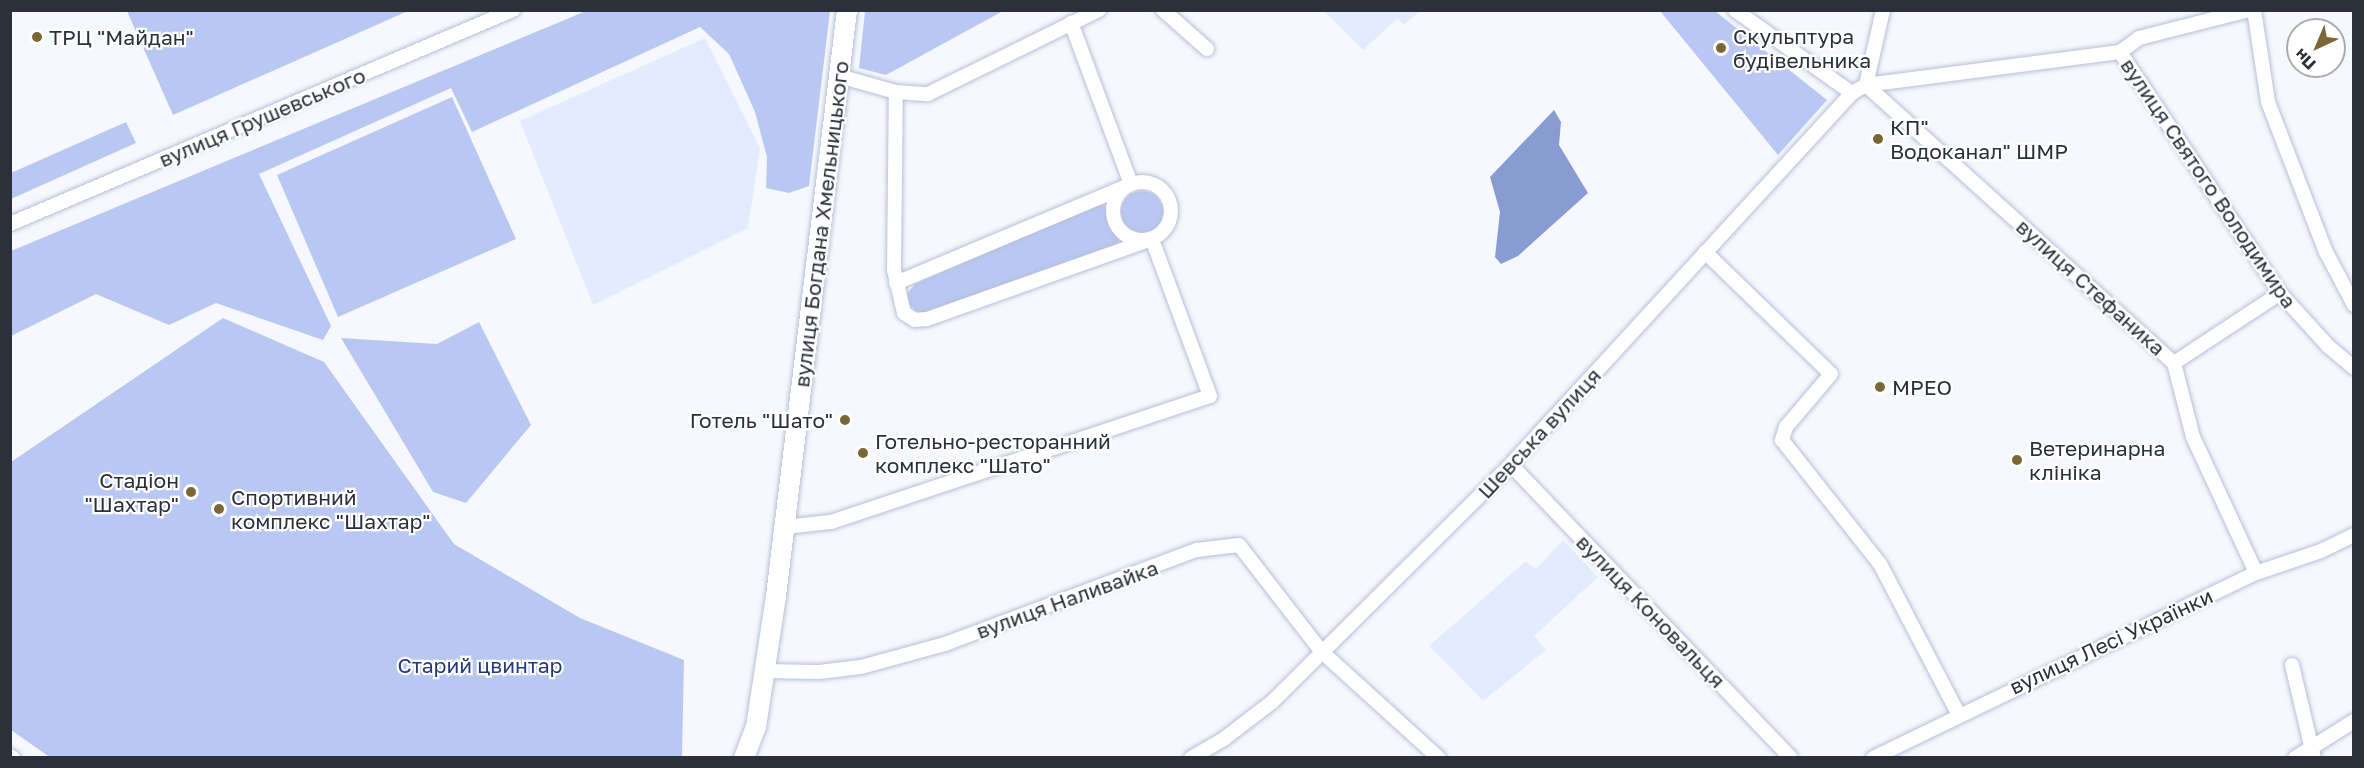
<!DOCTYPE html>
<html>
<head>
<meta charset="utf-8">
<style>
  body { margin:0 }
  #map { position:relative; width:2364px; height:768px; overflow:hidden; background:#f6f8fd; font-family:"Golos Text",sans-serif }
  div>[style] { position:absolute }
  .built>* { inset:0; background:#e3ebfe }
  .green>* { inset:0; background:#b8c8f3 }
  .round { border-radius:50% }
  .water>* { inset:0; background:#899cd1 }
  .roads { filter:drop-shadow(0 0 2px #b7c0d9) drop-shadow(0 0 2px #b7c0d9) }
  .street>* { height:14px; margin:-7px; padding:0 7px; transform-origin:7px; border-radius:7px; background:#fff }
  .street>.ring { margin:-7px; padding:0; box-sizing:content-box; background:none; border:14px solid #fff; border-radius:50% }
  .secondary>* { height:20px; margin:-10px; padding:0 10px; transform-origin:10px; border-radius:10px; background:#fff }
  .dots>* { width:16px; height:16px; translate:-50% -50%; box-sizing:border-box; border:3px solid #fff; border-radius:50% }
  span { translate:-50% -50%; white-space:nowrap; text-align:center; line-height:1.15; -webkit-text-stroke:4.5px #fff; paint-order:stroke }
  .poi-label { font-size:21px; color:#2c303a }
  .left { translate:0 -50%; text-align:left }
  .right { translate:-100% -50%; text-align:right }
  .street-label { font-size:21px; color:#2c303a }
  .park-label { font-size:21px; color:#283979 }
  .frame { position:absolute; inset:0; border:12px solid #2c303a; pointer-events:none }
  .north { position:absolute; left:2286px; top:18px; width:60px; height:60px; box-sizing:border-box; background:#fff; border:2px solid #abacb0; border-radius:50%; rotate:224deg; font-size:16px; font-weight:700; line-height:24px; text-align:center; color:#2c303a }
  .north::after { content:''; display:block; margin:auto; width:21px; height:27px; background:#7a6735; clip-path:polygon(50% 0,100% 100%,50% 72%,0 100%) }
</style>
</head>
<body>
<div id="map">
  <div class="built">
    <i style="clip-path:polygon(1324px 11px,1420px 11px,1404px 25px,1398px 18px,1363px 50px)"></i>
    <i style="clip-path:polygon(705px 38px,760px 148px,748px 228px,593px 305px,520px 121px)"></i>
    <i style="clip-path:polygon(1563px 540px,1598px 577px,1534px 636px,1546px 650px,1483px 701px,1429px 646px,1526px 561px,1536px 569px)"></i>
  </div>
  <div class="green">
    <i style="clip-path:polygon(127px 11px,408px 11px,173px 115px)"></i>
    <i style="clip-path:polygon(586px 11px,830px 11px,809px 186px,789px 193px,766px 188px,767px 157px,755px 112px,729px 54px,700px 27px,472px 132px,451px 88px,259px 174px,331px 326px,323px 340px,216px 303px,169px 325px,96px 294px,11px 336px,11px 251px)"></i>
    <i style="clip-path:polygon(865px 11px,865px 10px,1003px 11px,886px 75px,859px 68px)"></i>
    <i style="clip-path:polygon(1660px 11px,1715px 11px,1827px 100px,1778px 155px)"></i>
    <i style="clip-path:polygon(452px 97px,516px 239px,338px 317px,277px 175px)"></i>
    <i style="clip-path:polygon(126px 122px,136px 143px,11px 199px,11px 173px)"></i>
    <i class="round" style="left:1121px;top:191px;width:42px;height:42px"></i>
    <i style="clip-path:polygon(1099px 204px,1106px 206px,1119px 240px,1116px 247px,928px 314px,916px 311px,908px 303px,907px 294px,915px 284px)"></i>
    <i style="clip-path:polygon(223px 318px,324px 362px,454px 544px,580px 618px,684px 660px,682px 757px,51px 758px,11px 730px,11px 462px)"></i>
    <i style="clip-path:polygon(479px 322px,531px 425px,466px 503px,433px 492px,341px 338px,437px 344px)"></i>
  </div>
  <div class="water">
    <i style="clip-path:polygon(1554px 110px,1561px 122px,1559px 145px,1588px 193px,1518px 256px,1501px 264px,1495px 257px,1500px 212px,1490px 177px)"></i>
  </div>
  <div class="roads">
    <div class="street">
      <i style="left:1163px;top:10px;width:59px;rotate:41.6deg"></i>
      <i style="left:1735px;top:10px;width:143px;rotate:35.4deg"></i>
      <i style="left:2254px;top:10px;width:93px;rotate:81.3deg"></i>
      <i style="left:2268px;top:102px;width:161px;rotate:68.9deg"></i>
      <i style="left:2326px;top:252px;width:60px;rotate:62.2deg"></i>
      <i style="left:2120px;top:52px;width:289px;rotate:56.4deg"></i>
      <i style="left:2280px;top:293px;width:72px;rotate:47.8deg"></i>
      <i style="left:2328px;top:346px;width:34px;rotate:40deg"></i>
      <i style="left:839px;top:76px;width:59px;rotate:15.7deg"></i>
      <i style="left:896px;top:92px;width:32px;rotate:4deg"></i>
      <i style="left:928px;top:94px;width:191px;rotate:-26.2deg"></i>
      <i style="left:1866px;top:85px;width:415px;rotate:42.1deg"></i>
      <i style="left:2174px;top:363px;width:76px;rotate:75.6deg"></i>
      <i style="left:2193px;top:437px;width:150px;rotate:65.1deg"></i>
      <i style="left:1866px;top:85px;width:77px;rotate:-77.2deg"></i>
      <i class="ring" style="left:1113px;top:182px;width:44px;height:44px"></i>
      <i style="left:10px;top:224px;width:547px;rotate:-23.05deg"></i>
      <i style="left:1705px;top:252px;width:175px;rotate:44.1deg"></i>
      <i style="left:1831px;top:374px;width:70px;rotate:130.3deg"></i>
      <i style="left:1786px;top:427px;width:14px;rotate:107deg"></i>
      <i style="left:1782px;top:440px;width:158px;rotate:51.7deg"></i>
      <i style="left:1880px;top:564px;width:168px;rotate:62.4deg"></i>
      <i style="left:896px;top:283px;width:255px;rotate:-22.8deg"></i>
      <i style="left:1131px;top:184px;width:172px;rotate:-110.4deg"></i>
      <i style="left:2174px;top:363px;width:127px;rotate:-33.4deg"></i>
      <i style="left:1511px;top:465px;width:405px;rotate:46.3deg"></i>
      <i style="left:784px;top:527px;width:47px;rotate:-6.1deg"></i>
      <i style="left:831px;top:522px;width:399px;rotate:-18.4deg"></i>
      <i style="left:1210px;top:396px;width:167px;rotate:-110.3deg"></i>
      <i style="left:1152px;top:239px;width:239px;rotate:160.4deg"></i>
      <i style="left:927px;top:319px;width:12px;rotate:175deg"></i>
      <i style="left:915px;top:320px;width:13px;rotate:-148deg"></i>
      <i style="left:904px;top:313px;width:44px;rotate:-103.1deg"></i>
      <i style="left:894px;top:270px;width:178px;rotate:-89.4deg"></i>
      <i style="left:2292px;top:665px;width:96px;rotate:76.7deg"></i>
      <i style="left:763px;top:671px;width:56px;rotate:1deg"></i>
      <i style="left:819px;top:672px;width:42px;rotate:-6.8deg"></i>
      <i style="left:861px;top:667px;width:87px;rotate:-15.3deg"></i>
      <i style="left:945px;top:644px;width:269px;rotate:-20.5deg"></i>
      <i style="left:1197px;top:550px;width:42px;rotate:-6.8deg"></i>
      <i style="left:1239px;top:545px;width:135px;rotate:52.2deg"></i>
      <i style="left:1322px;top:652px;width:158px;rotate:42.2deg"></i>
      <i style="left:10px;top:756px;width:4px;rotate:34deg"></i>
      <i style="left:1191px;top:758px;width:39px;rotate:-30deg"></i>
      <i style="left:1225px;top:738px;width:59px;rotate:-37.5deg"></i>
      <i style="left:1272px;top:702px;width:325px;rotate:-44.8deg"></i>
      <i style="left:1503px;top:473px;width:516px;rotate:-47.43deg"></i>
      <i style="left:1852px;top:93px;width:16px;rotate:-30deg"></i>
      <i style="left:1866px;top:85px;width:256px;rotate:-7.4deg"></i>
      <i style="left:2120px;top:52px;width:24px;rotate:-36deg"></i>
      <i style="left:2139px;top:38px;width:114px;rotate:-14.3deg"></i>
      <i style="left:1873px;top:758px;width:425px;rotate:-25.8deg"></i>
      <i style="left:2256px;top:573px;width:69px;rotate:-18.7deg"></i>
      <i style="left:2321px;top:551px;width:37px;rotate:-26deg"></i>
      <i style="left:2295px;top:758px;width:70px;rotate:-32.1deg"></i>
    </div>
    <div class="secondary">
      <i style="left:744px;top:758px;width:33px;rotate:-69deg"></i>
      <i style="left:756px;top:727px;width:133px;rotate:-81.3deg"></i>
      <i style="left:776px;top:596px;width:590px;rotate:-83.09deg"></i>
    </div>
  </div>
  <div class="dots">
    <i style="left:37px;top:37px;background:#7a6735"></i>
    <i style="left:1721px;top:48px;background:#7a6735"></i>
    <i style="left:1878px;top:139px;background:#7a6735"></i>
    <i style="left:1880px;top:387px;background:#7a6735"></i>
    <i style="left:845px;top:420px;background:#7a6735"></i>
    <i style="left:863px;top:453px;background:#7a6735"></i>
    <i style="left:2017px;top:460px;background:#7a6735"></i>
    <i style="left:191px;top:492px;background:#7a6735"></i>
    <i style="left:219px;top:509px;background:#7a6735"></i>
  </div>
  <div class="poi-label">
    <span class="left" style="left:1733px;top:48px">Скульптура<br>будівельника</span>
    <span class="left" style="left:49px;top:37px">ТРЦ "Майдан"</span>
    <span class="left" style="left:1890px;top:139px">КП"<br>Водоканал" ШМР</span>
    <span class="left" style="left:1892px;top:387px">МРЕО</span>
    <span class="right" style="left:833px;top:420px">Готель "Шато"</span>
    <span class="left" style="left:875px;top:453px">Готельно-ресторанний<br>комплекс "Шато"</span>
    <span class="left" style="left:2029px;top:460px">Ветеринарна<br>клініка</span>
    <span class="right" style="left:179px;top:492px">Стадіон<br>"Шахтар"</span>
    <span class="left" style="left:231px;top:509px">Спортивний<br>комплекс "Шахтар"</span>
  </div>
  <div class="street-label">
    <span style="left:262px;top:117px;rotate:-23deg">вулиця Грушевського</span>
    <span style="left:2209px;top:183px;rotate:56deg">вулиця Святого Володимира</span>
    <span style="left:821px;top:224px;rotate:-83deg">вулиця Богдана Хмельницького</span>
    <span style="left:2091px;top:287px;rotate:42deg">вулиця Стефаника</span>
    <span style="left:1539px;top:433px;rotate:-47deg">Шевська вулиця</span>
    <span style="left:1067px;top:599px;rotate:-20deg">вулиця Наливайка</span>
    <span style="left:1651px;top:611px;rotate:46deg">вулиця Коновальця</span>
    <span style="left:2111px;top:641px;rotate:-25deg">вулиця Лесі Українки</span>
  </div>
  <div class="park-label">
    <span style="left:480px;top:665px">Старий цвинтар</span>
  </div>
  <div class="frame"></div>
  <div class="north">Пн</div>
</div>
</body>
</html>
